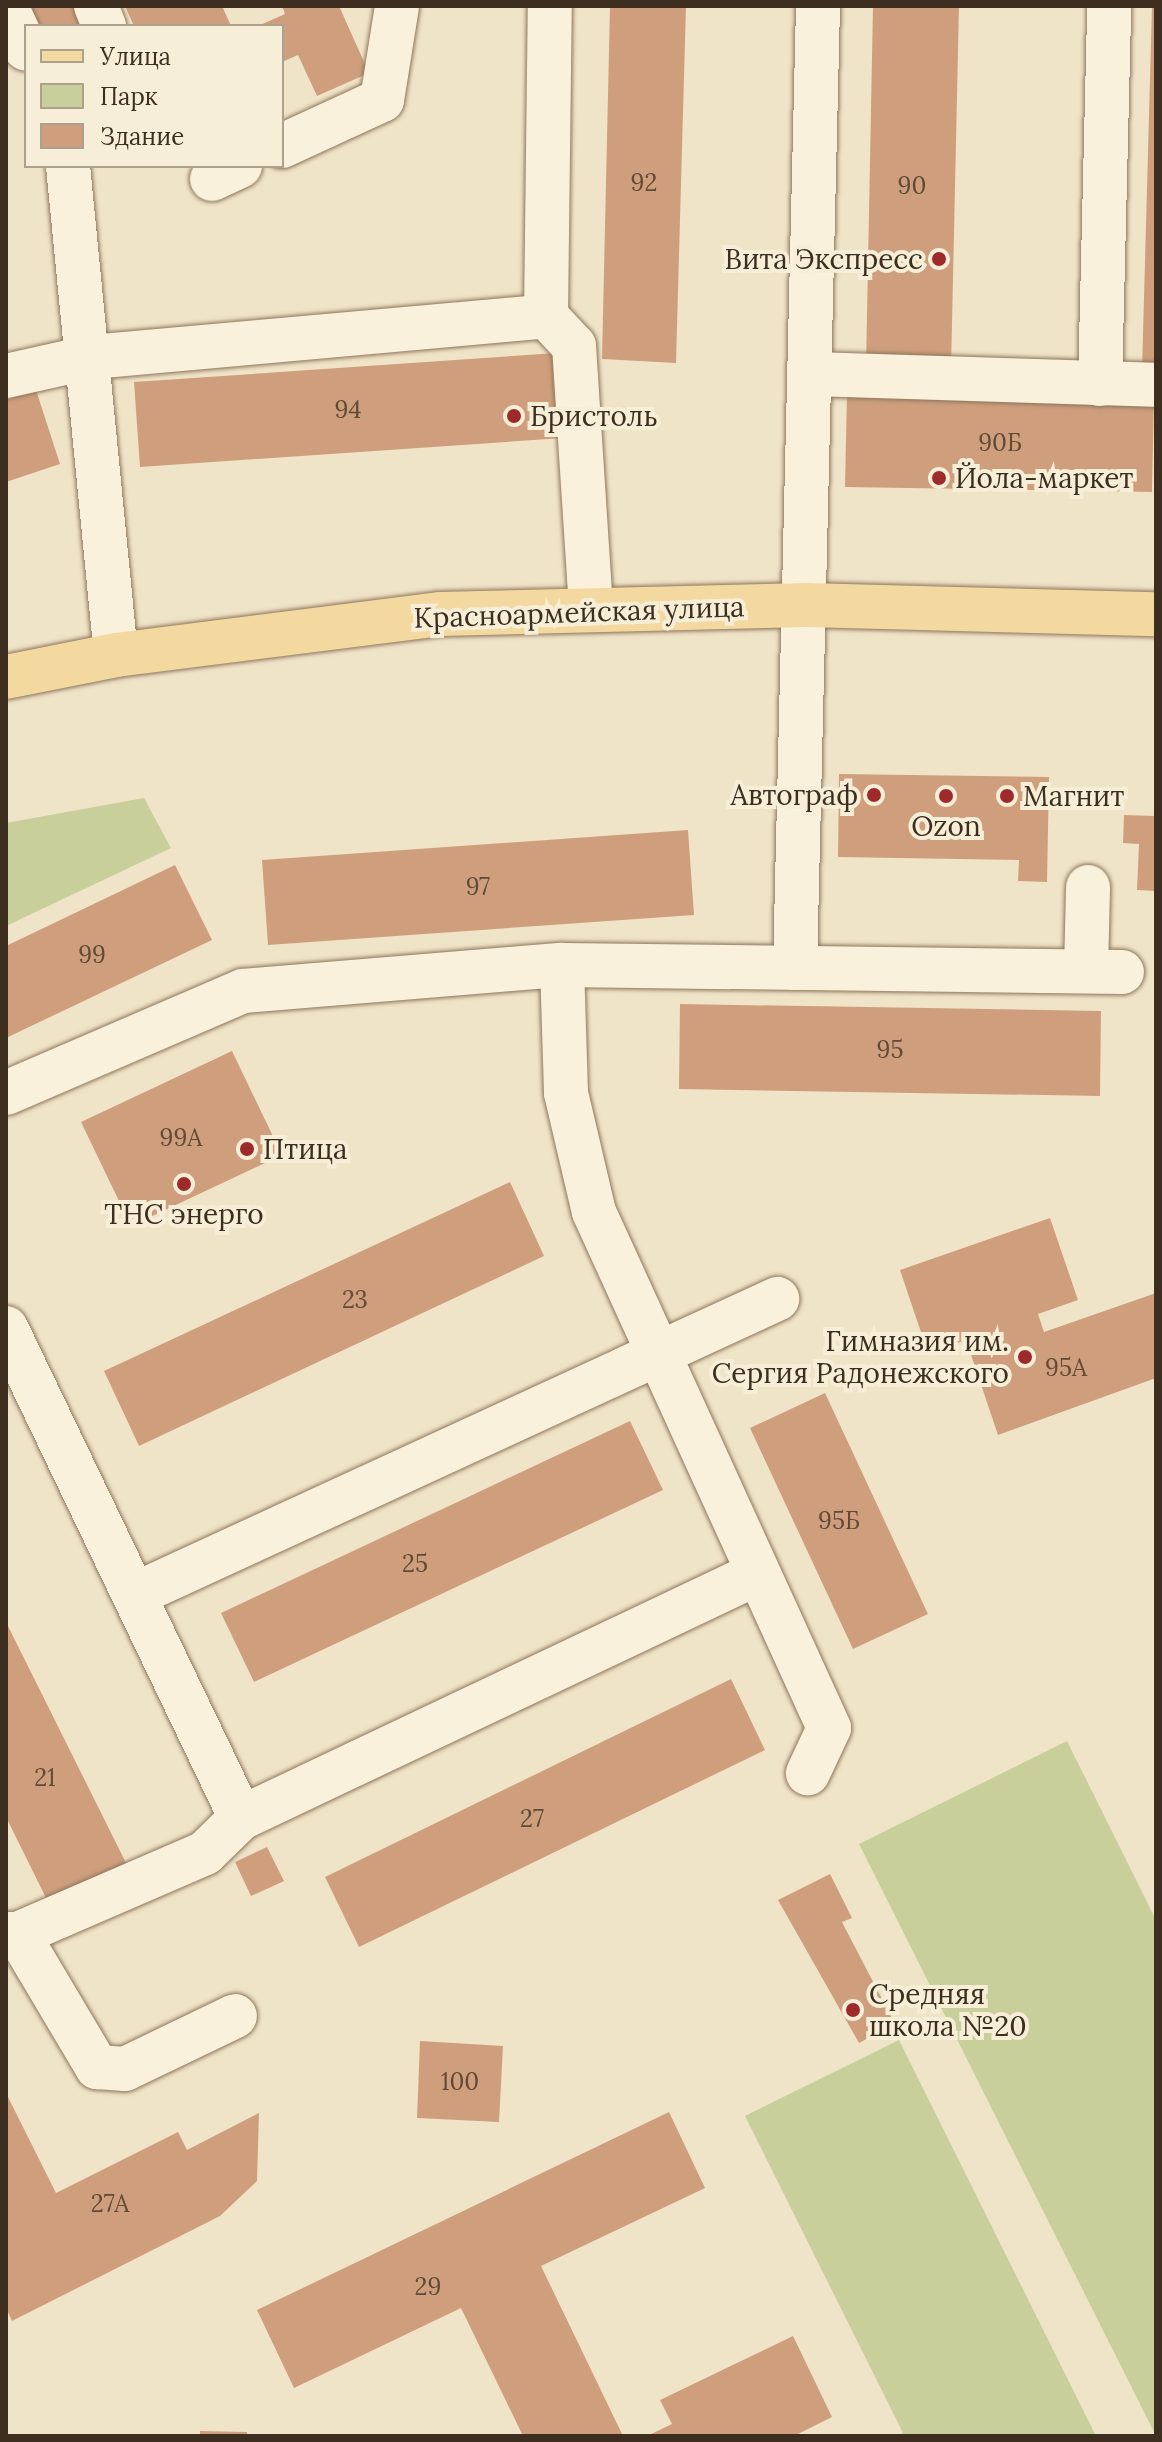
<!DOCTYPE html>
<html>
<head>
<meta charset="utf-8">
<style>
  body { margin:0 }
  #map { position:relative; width:1162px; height:2442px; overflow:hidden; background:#f0e4c8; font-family:Lora,serif }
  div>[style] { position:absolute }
  .green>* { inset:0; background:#c9cf9b }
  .building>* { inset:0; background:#cf9f7d }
  .roads { filter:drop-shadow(0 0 2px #8d765c) drop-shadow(0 0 2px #8d765c) }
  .minor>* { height:44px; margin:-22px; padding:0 22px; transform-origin:22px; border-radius:22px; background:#faf1dc }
  .major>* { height:44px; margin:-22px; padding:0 22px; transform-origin:22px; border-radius:22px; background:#f3d9a0 }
  .dots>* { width:22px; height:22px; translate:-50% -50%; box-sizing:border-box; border:4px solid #f7eed8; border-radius:50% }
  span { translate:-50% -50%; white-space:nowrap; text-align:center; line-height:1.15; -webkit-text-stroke:8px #f7eed8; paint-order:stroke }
  .number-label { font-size:24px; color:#624a37 }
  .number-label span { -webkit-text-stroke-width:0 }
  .poi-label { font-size:28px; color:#3d2e20 }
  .right { translate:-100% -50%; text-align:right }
  .left { translate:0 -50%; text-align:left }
  .street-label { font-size:28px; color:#3d2e20 }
  .frame { position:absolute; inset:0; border:8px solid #3d2e20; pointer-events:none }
  .legend { position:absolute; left:24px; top:24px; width:260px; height:144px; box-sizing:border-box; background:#f7eed8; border:2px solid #ada18e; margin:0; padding:10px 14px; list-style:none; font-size:24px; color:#3d2e20 }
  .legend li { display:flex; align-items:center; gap:16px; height:40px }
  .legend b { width:40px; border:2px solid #ada18e }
</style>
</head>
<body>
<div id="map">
  <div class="green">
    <i style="clip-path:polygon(144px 798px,171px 848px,6px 926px,6px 823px)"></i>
    <i style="clip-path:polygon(1067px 1741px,1156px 1920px,1156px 2436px,859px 1844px)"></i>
    <i style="clip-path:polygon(899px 2040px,1096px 2436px,897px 2436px,903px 2433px,745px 2116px)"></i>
  </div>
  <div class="building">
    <i style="clip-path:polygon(26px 6px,73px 6px,82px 26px,34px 26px)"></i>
    <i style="clip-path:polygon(125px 6px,222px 6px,231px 26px,134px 26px)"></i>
    <i style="clip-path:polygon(282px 6px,339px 6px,369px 73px,317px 96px,298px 55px,282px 62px,282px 26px,258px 26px,285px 14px)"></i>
    <i style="clip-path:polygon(610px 6px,686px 6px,676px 363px,602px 359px)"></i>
    <i style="clip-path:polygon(873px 6px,959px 6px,951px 369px,866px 367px)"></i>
    <i style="clip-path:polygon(1152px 6px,1156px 6px,1156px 371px,1142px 371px)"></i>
    <i style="clip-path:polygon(557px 353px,563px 438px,140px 467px,134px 382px)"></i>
    <i style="clip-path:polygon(36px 390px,60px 464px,6px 482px,6px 400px)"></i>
    <i style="clip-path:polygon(847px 392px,1154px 398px,1152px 492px,845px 487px)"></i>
    <i style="clip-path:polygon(839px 774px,1049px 777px,1047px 882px,1018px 881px,1019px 860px,838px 857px)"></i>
    <i style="clip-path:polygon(1124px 815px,1156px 816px,1156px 891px,1137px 890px,1139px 844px,1123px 843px)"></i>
    <i style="clip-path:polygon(688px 830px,694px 915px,268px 945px,262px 860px)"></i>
    <i style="clip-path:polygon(175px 865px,212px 940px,6px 1038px,6px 946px)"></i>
    <i style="clip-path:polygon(680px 1004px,1101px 1011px,1100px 1096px,679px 1089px)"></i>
    <i style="clip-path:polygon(232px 1051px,282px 1155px,131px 1226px,81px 1122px)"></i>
    <i style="clip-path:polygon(510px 1182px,544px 1256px,139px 1446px,104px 1371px)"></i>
    <i style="clip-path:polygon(1050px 1218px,1078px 1300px,1038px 1314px,1044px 1332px,1156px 1293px,1156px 1378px,998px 1435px,966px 1340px,928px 1353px,900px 1270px)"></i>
    <i style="clip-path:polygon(825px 1393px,928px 1614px,853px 1649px,750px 1428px)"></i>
    <i style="clip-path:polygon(630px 1421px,663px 1490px,254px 1682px,221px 1613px)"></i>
    <i style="clip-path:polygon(6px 1622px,130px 1871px,52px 1910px,6px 1817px)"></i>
    <i style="clip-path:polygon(731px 1679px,765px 1750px,359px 1947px,325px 1877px)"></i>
    <i style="clip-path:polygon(267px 1847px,284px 1881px,251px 1896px,235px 1862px)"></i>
    <i style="clip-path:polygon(830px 1874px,852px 1918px,842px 1922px,895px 2024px,859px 2043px,778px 1900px)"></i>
    <i style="clip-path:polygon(420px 2041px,503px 2046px,499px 2122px,417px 2118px)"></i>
    <i style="clip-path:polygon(6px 2093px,56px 2193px,178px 2132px,187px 2150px,259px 2113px,257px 2181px,220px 2216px,12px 2321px,6px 2308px)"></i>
    <i style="clip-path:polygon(669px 2112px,705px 2188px,541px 2266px,623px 2436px,523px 2436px,461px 2308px,294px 2388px,257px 2310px)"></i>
    <i style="clip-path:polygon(793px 2336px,832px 2417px,794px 2436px,647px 2436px,672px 2424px,660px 2400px)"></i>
    <i style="clip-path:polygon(200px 2431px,247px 2432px,247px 2436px,200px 2436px)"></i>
  </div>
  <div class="roads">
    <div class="minor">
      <i style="left:6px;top:6px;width:47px;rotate:65.1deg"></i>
      <i style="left:96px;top:6px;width:22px;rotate:68deg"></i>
      <i style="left:282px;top:146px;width:110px;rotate:-24.7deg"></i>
      <i style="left:382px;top:100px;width:95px;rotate:-80.9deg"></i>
      <i style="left:68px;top:166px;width:491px;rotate:84.4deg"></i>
      <i style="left:212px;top:179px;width:31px;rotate:-25deg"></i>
      <i style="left:546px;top:316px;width:310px;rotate:-89.3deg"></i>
      <i style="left:811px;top:374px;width:345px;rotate:1.8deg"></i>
      <i style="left:6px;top:376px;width:87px;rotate:-12.6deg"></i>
      <i style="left:91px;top:357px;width:457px;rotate:-5.1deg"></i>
      <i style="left:546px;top:316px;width:41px;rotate:47deg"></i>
      <i style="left:574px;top:346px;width:263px;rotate:86.3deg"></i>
      <i style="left:1100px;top:384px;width:378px;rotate:-88.6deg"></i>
      <i style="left:562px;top:965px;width:128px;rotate:88.2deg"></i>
      <i style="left:566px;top:1093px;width:122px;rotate:76.8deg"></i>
      <i style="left:594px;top:1212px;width:567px;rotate:65.51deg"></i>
      <i style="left:829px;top:1728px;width:50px;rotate:115deg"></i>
      <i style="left:795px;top:968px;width:962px;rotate:-88.63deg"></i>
      <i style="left:1086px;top:971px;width:84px;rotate:-88.6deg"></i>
      <i style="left:6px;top:1093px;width:258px;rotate:-23.3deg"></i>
      <i style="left:243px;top:991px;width:320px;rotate:-4.7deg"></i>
      <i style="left:562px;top:965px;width:560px;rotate:0.72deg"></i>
      <i style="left:6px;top:1328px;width:543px;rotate:64.38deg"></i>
      <i style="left:241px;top:1818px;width:570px;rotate:-25.35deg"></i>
      <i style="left:136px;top:1594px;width:706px;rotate:-24.71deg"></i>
      <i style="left:6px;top:1934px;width:12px"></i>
      <i style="left:18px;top:1934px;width:155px;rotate:59.3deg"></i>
      <i style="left:97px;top:2067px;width:28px;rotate:4deg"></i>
      <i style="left:125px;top:2069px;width:122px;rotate:-25.7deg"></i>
      <i style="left:18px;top:1934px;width:204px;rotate:-23.4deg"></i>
      <i style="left:205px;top:1853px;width:50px;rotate:-44.2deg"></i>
    </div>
    <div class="major">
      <i style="left:6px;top:677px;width:112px;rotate:-11.3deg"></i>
      <i style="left:116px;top:655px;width:328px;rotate:-7.2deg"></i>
      <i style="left:441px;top:614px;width:365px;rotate:-1.4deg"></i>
      <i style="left:806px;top:605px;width:350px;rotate:1.5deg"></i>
    </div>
  </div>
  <div class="dots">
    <i style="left:939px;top:259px;background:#9e2a2b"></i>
    <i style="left:514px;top:416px;background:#9e2a2b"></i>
    <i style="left:939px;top:478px;background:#9e2a2b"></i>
    <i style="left:874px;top:795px;background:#9e2a2b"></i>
    <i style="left:946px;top:796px;background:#9e2a2b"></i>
    <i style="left:1007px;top:796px;background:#9e2a2b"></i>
    <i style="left:247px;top:1149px;background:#9e2a2b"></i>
    <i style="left:184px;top:1184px;background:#9e2a2b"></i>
    <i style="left:1025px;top:1357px;background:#9e2a2b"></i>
    <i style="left:853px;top:2010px;background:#9e2a2b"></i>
  </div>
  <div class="number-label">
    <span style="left:644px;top:183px">92</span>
    <span style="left:912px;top:186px">90</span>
    <span style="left:348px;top:410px">94</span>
    <span style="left:1000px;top:443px">90Б</span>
    <span style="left:478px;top:887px">97</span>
    <span style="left:92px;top:955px">99</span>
    <span style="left:890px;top:1050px">95</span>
    <span style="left:181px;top:1138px">99А</span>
    <span style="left:355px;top:1300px">23</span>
    <span style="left:1066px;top:1368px">95А</span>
    <span style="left:839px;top:1521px">95Б</span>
    <span style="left:415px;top:1564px">25</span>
    <span style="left:45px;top:1778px">21</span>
    <span style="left:532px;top:1819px">27</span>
    <span style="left:460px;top:2082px">100</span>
    <span style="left:110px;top:2204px">27А</span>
    <span style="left:428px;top:2287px">29</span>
  </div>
  <div class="poi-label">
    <span class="right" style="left:923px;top:259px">Вита Экспресс</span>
    <span class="left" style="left:530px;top:416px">Бристоль</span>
    <span class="left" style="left:955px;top:478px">Йола-маркет</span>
    <span class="right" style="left:858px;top:795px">Автограф</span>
    <span class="left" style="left:1023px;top:796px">Магнит</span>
    <span style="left:946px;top:826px">Ozon</span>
    <span class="left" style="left:263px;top:1149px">Птица</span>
    <span style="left:184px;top:1214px">ТНС энерго</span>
    <span class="right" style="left:1009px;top:1357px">Гимназия им.<br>Сергия Радонежского</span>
    <span class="left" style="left:869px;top:2010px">Средняя<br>школа №20</span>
  </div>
  <div class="street-label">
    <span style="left:579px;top:612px;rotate:-2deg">Красноармейская улица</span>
  </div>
  <div class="frame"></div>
  <ul class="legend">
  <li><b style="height:10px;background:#f3d9a0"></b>Улица</li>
  <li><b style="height:22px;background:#c9cf9b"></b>Парк</li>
  <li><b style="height:22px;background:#cf9f7d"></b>Здание</li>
  </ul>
</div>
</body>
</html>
